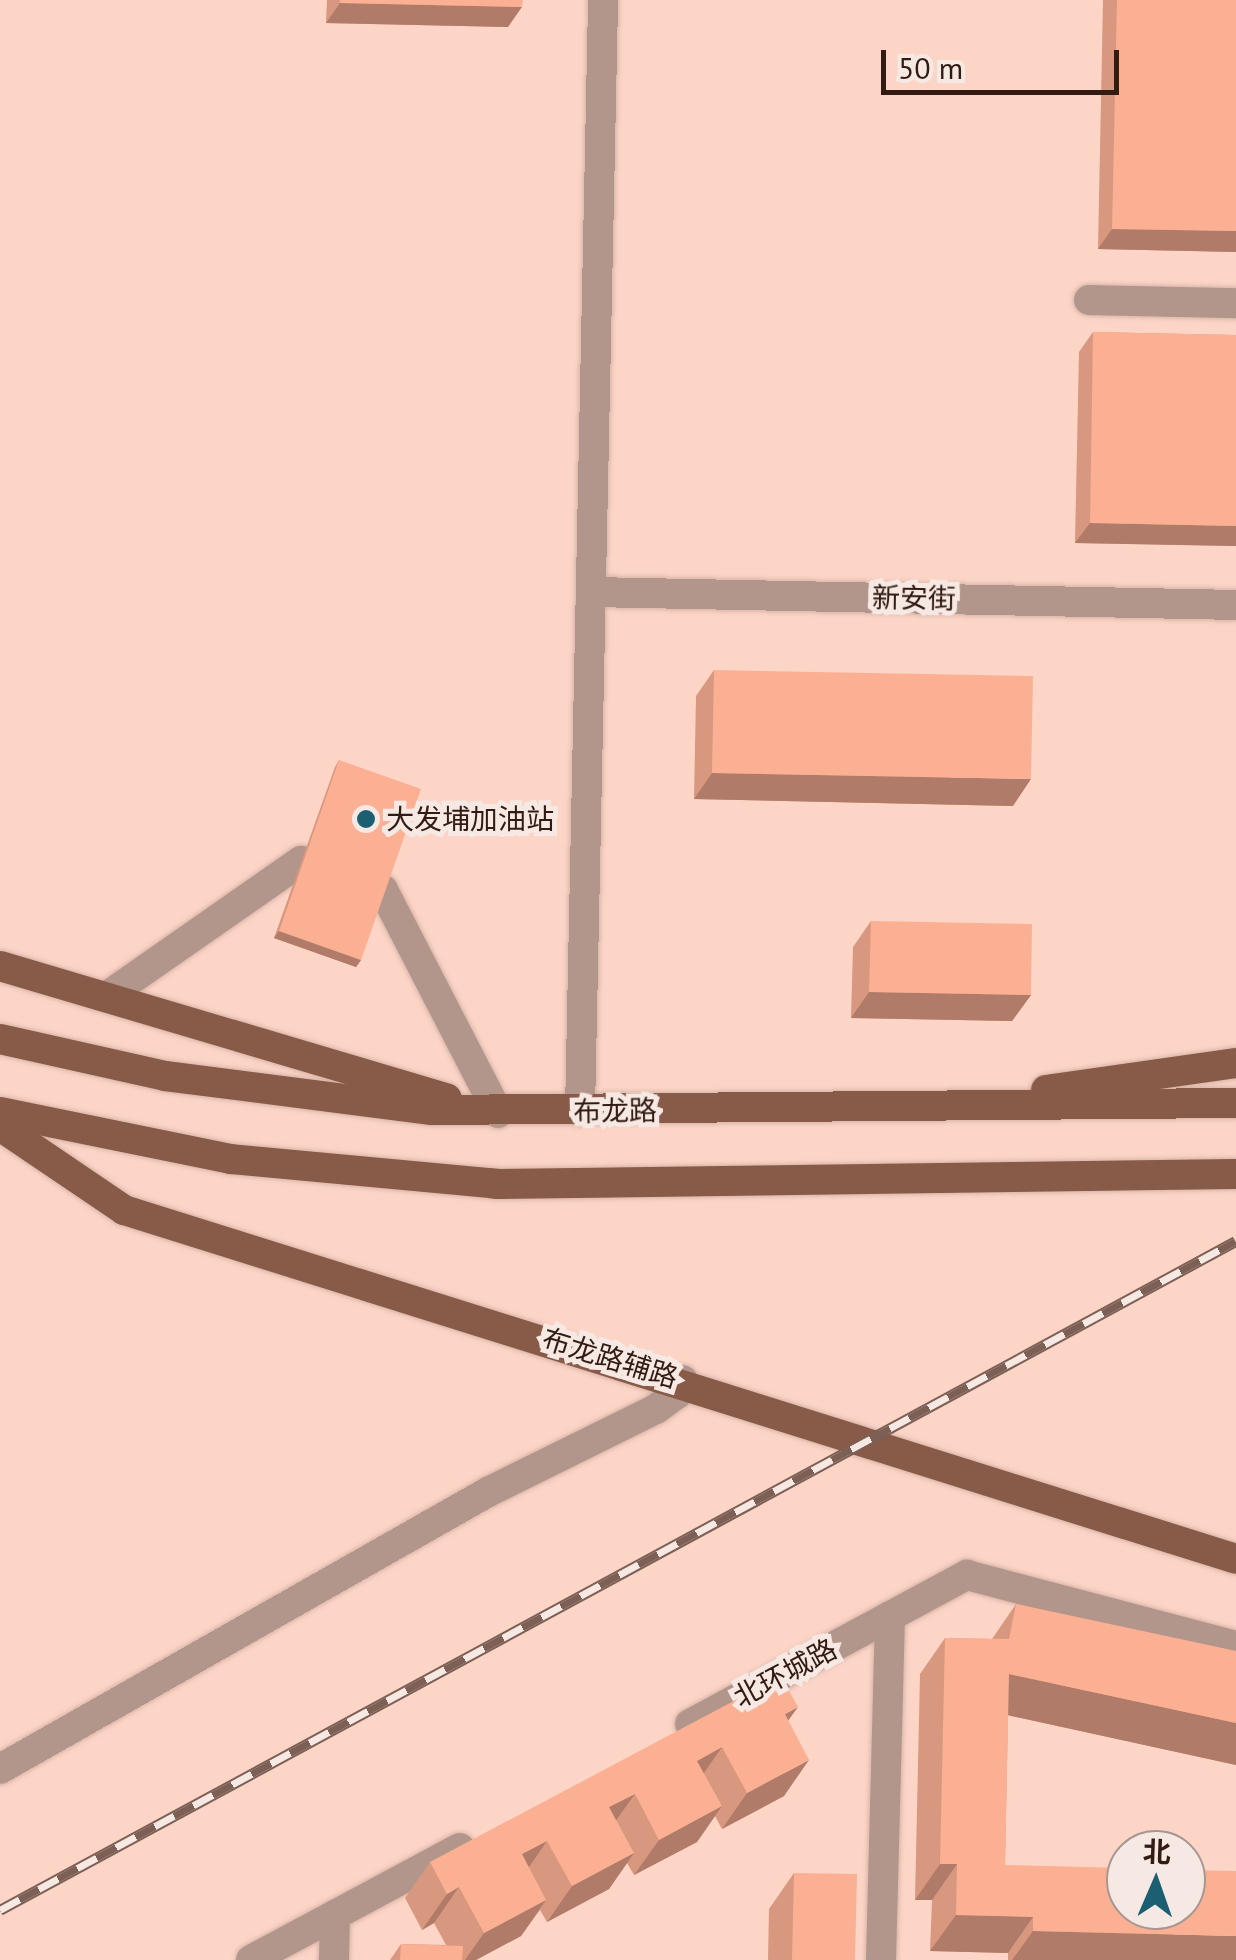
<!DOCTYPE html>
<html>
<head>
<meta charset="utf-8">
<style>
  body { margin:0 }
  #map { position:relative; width:1236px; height:1960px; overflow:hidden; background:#fcd5c7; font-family:"PT Sans","Noto Sans SC",sans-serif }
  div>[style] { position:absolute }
  .roads { filter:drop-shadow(0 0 2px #d8b4a7) drop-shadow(0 0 2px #d8b4a7) }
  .minor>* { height:30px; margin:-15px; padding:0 15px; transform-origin:15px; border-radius:15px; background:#b2968c }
  .major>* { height:30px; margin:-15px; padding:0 15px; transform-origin:15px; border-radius:15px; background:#885a48 }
  .rail>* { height:11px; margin-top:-5.5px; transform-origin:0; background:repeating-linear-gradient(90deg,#f6e9e4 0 22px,#7c5f55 0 44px); box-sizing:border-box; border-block:2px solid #7c5f55 }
  .wall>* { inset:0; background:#d8977f }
  .shaded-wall>* { inset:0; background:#b07b68 }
  .building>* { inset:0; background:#fbb094 }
  .dots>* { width:28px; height:28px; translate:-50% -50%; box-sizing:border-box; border:5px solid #f6e9e4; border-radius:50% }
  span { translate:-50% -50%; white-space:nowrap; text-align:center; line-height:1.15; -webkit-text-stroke:10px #f6e9e4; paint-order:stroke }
  .street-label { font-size:28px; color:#321b13 }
  .poi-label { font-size:28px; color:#321b13 }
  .left { translate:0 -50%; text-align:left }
  .north { position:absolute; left:1106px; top:1830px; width:100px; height:100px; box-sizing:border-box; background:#f6e9e4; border:2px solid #a89790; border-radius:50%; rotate:2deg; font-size:28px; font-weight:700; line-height:40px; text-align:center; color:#321b13 }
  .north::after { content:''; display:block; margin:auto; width:35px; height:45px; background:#1c5f72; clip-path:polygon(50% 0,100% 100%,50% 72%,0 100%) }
  .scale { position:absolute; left:881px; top:50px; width:238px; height:45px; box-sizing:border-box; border:5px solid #321b13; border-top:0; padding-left:12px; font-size:30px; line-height:35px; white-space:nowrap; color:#321b13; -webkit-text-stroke:8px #f6e9e4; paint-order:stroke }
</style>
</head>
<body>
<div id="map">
  <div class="roads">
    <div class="minor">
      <i style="left:1089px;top:300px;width:147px;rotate:1.2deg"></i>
      <i style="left:591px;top:592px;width:645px;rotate:1.15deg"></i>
      <i style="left:106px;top:997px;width:238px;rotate:-34.9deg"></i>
      <i style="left:301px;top:861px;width:87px;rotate:19.5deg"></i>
      <i style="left:383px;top:890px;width:251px;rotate:62.7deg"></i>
      <i style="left:580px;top:1111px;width:1111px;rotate:-88.81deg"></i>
      <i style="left:690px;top:1724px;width:315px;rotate:-28.3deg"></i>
      <i style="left:967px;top:1575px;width:278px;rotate:14.8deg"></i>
      <i style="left:0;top:1769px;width:561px;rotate:-29.58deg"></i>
      <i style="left:488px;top:1492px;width:187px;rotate:-26.3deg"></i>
      <i style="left:656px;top:1409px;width:26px;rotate:-36deg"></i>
      <i style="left:677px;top:1394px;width:15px;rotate:-67deg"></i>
      <i style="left:251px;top:1960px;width:237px;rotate:-28.2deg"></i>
      <i style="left:334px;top:1960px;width:45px;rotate:-88.7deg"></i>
      <i style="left:881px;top:1960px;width:344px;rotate:-88.5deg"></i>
    </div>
    <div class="major">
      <i style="left:0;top:966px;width:466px;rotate:16.5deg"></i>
      <i style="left:0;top:1039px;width:169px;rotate:12.6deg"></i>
      <i style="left:165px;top:1076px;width:269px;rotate:7.3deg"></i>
      <i style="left:432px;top:1110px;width:804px;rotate:-0.5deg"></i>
      <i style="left:1046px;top:1090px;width:192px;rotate:-8.1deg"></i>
      <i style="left:0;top:1112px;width:235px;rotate:11.5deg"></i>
      <i style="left:230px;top:1159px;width:268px;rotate:5.3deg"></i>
      <i style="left:497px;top:1184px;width:739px;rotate:-0.78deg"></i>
      <i style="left:0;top:1126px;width:150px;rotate:34.1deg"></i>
      <i style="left:124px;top:1210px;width:1165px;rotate:17.42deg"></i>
    </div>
  </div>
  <div class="rail">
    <i style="left:0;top:1910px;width:1405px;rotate:-28.43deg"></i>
  </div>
  <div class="wall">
    <i style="clip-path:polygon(327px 0,523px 0,508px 27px,326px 23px)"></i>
    <i style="clip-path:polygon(1103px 0,1236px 0,1236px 252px,1098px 249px)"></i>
    <i style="clip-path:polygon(1093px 332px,1236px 335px,1236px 546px,1075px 543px,1079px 352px)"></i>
    <i style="clip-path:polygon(714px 670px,1013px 806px,694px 799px,696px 696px)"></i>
    <i style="clip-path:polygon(339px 760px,361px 960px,356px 967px,274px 938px,335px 767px)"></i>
    <i style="clip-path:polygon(871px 921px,1031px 995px,1012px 1021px,851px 1018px,853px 947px)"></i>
    <i style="clip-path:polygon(1016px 1604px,1236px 1651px,1236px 1765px,1008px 1715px,1005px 1865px,1236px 1960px,1008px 1960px,1008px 1953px,930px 1951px,932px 1900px,915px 1900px,920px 1674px,945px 1638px,992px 1639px)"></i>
    <i style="clip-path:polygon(788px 1721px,784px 1796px,722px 1829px,715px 1816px,697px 1842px,634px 1875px,627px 1863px,609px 1889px,547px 1922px,540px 1910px,521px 1936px,476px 1960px,390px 1960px,401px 1944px,446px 1945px,434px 1923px,422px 1930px,405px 1898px,430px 1862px)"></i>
    <i style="clip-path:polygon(794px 1873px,855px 1960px,768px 1960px,769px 1909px)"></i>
  </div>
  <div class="shaded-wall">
    <i style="clip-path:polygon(340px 3px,522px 7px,508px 27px,326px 23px)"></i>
    <i style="clip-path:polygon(1112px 229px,1236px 231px,1236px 252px,1098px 249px)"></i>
    <i style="clip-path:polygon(1090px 523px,1236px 526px,1236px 546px,1075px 543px)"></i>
    <i style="clip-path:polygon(712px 773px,1031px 779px,1013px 806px,694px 799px)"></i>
    <i style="clip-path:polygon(279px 931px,361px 960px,356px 967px,274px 938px)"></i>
    <i style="clip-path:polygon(869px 992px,1031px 995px,1012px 1021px,851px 1018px)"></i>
    <i style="clip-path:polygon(1009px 1674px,1236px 1723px,1236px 1765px,984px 1710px)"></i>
    <i style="clip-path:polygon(798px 1707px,772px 1743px,785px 1714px)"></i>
    <i style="clip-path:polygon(722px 1747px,697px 1783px,697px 1761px)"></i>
    <i style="clip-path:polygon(809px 1760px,784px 1796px,722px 1829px,747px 1793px)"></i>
    <i style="clip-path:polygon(635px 1794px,609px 1830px,609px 1807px)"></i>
    <i style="clip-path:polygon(722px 1806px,697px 1842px,634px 1875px,659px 1840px)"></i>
    <i style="clip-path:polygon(547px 1841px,522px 1877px,522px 1854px)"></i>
    <i style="clip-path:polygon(634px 1853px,609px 1889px,547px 1922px,572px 1886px)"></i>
    <i style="clip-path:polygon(940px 1864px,957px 1864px,932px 1900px,915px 1900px)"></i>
    <i style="clip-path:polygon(459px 1887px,434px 1923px,422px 1930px,447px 1894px)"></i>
    <i style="clip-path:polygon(546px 1900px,521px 1936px,476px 1960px,465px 1960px,484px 1933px)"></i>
    <i style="clip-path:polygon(956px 1915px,1033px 1917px,1008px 1953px,930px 1951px)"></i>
    <i style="clip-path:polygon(1033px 1931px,1236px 1936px,1236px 1960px,1012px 1960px)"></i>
  </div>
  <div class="building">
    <i style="clip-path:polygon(340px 0,523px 0,522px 7px,340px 3px)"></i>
    <i style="clip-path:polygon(1117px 0,1236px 0,1236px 231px,1112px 229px)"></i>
    <i style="clip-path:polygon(1093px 332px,1236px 335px,1236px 526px,1090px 523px)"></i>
    <i style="clip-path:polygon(714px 670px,1033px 676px,1031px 779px,712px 773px)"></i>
    <i style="clip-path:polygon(339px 760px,421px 789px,361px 960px,279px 931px)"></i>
    <i style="clip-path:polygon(871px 921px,1032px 924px,1031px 995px,869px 992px)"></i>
    <i style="clip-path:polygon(1016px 1604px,1236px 1651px,1236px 1723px,1009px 1674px,1005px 1865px,1126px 1868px,1126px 1910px,1186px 1910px,1186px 1870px,1236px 1871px,1236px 1936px,1033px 1931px,1033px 1917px,956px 1915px,957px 1864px,940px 1864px,945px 1638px,1009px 1639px)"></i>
    <i style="clip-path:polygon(781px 1676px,798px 1707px,785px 1714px,809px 1760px,747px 1793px,722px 1747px,697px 1761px,722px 1806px,659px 1840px,635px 1794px,609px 1807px,634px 1853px,572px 1886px,547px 1841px,522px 1854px,546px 1900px,484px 1933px,459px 1887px,447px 1894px,430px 1862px)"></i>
    <i style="clip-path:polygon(794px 1873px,857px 1874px,855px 1960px,792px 1960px)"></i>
    <i style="clip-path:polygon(401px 1944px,463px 1946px,462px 1960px,400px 1960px)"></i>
  </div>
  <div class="dots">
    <i style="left:366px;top:819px;background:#1c5f72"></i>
  </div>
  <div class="street-label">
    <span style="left:914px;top:598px;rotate:1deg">新安街</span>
    <span style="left:615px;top:1111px;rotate:-1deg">布龙路</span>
    <span style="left:610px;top:1358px;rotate:17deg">布龙路辅路</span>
    <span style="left:785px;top:1673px;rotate:-28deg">北环城路</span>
  </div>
  <div class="poi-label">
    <span class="left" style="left:386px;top:819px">大发埔加油站</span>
  </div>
  <div class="north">北</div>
  <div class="scale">50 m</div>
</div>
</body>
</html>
